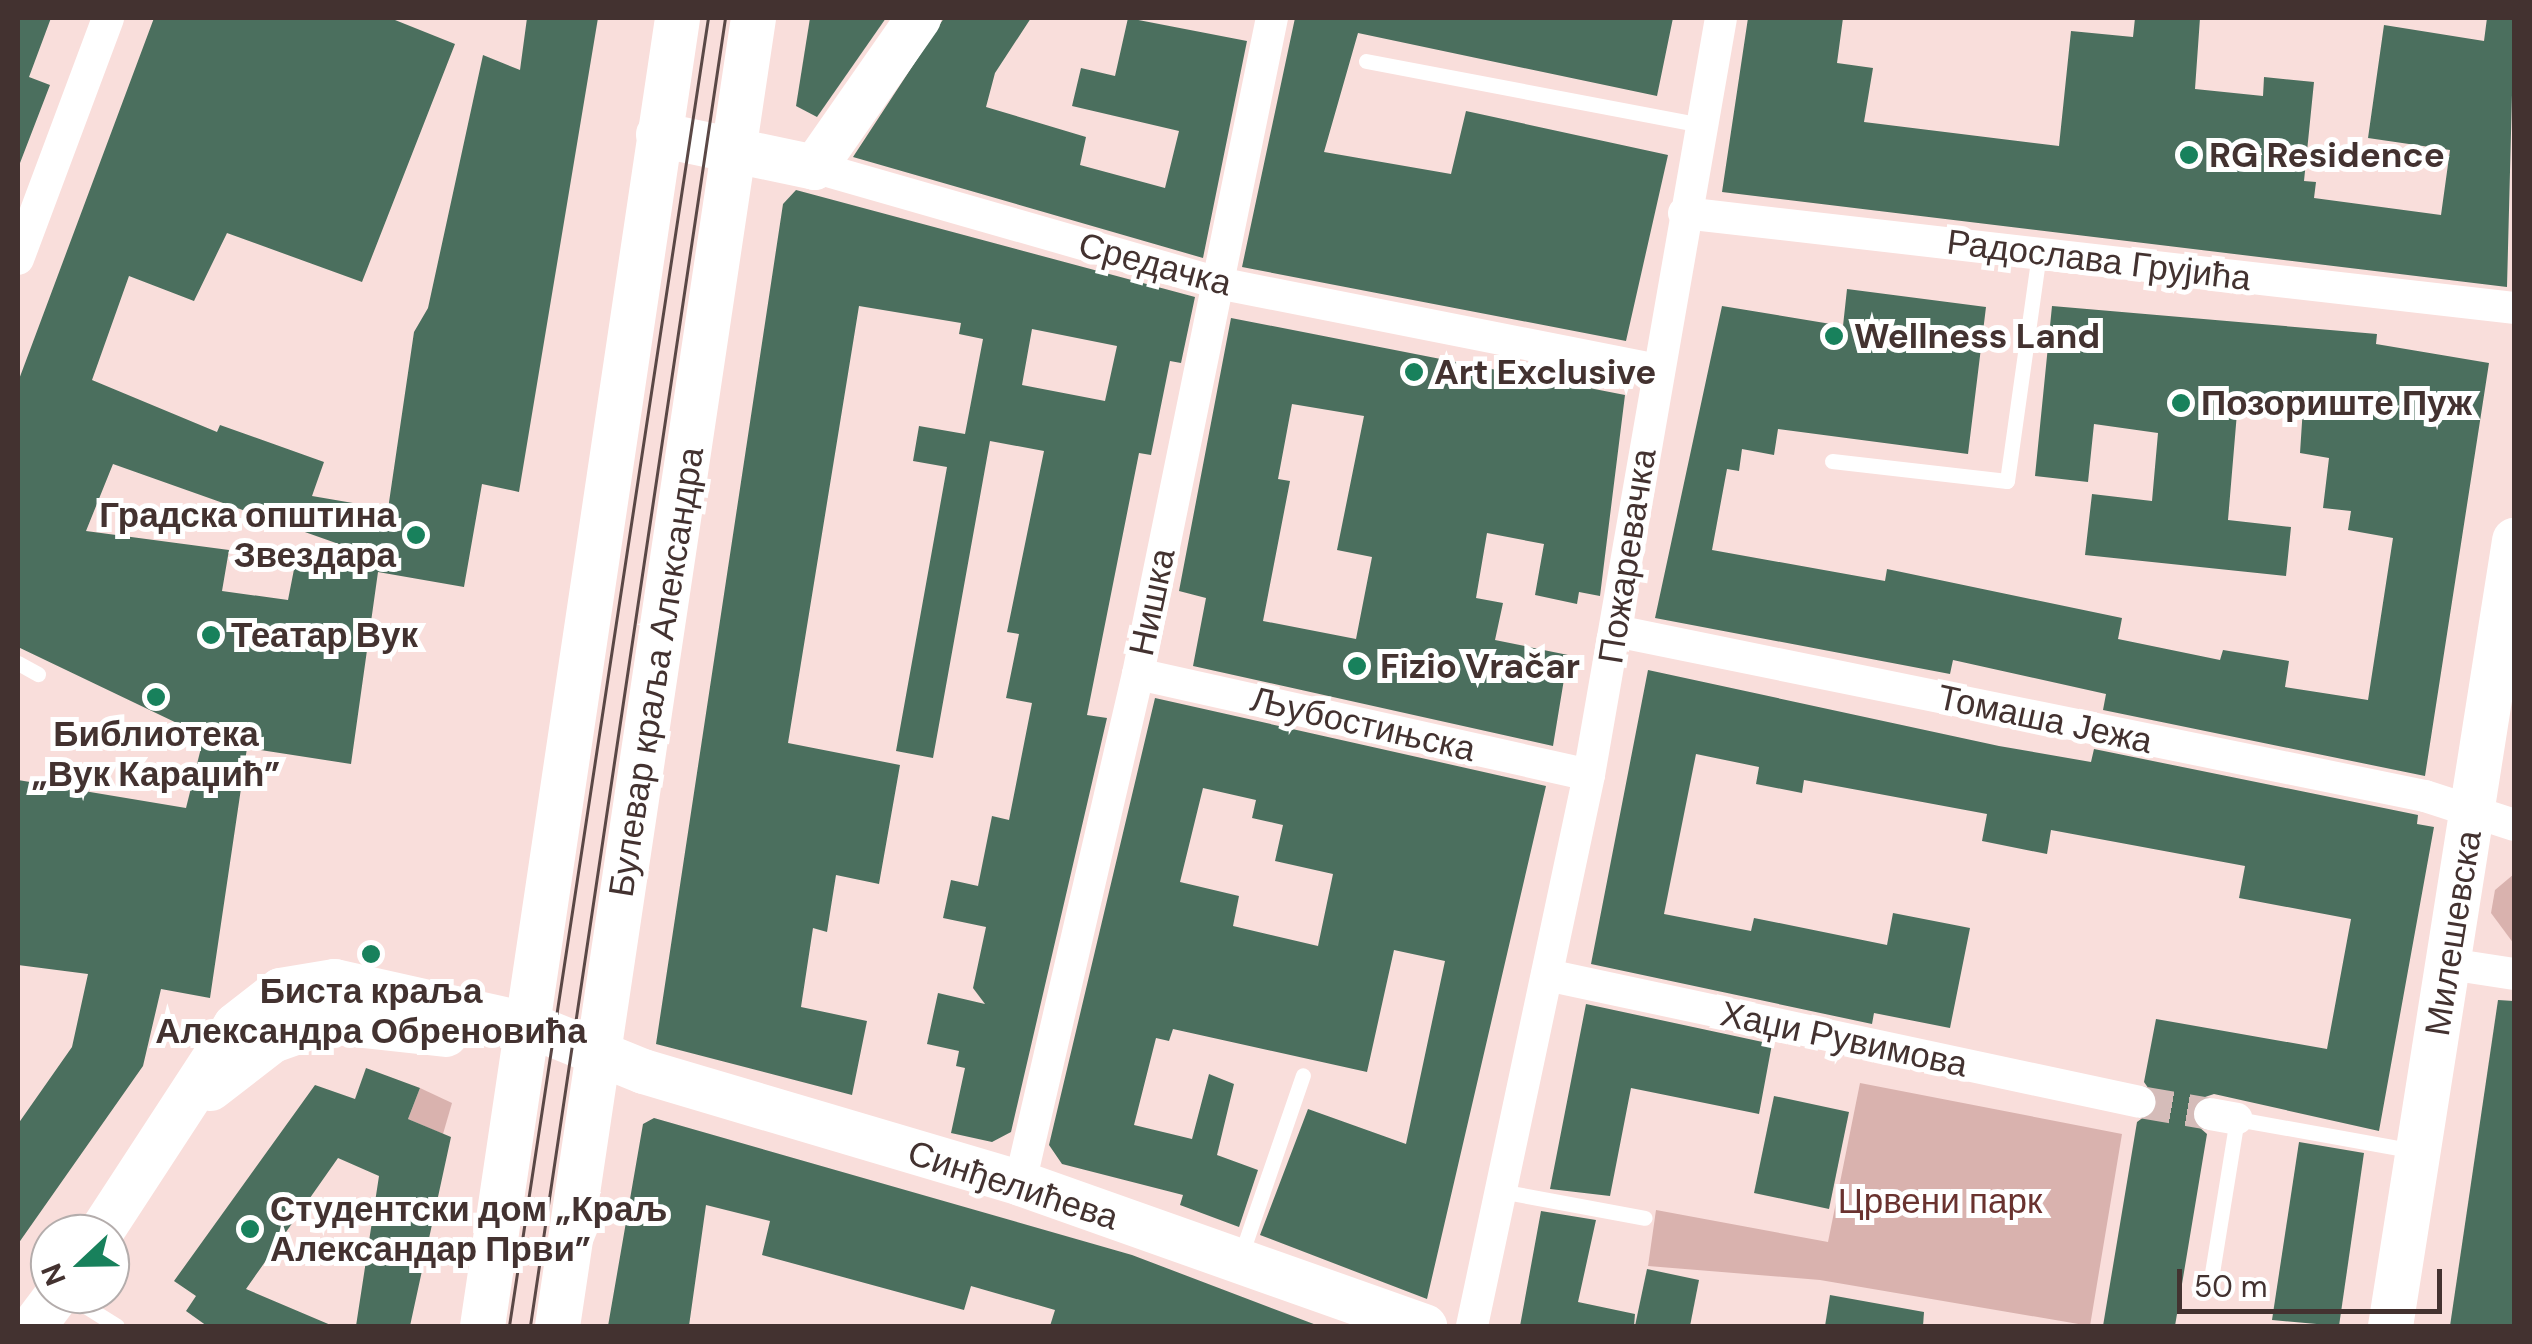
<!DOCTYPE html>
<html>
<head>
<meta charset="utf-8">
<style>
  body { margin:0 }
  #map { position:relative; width:2532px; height:1344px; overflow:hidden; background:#f9dedb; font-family:"DM Sans",sans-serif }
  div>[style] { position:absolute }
  .green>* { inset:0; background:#d9b2ae }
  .building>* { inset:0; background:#4b6f5e }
  .street-tunnel>* { height:32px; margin-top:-16px; transform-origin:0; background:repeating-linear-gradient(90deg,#d5bcb9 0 32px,transparent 0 48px) }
  .lane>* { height:15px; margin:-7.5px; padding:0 7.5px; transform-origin:7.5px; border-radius:7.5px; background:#fff }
  .street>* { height:32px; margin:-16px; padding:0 16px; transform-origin:16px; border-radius:16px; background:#fff }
  .secondary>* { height:45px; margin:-22.5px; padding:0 22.5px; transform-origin:22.5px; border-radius:22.5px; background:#fff }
  .tram>* { height:2.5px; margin:-1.25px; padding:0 1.25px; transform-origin:1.25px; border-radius:1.25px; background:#5a4846 }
  .dots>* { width:28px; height:28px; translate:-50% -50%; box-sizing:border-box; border:5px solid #fff; border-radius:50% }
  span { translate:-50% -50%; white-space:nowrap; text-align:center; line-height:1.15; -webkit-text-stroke:10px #fff; paint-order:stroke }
  .poi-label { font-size:35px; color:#433230; font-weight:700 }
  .left { translate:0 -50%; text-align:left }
  .right { translate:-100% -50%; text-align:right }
  .street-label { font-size:35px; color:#433230 }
  .park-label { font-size:35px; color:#6a322f }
  .frame { position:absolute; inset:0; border:20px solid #433230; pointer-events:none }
  .north { position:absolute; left:30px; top:1214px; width:100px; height:100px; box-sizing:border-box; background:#fff; border:2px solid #b4adac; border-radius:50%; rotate:248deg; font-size:28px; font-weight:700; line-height:40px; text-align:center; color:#433230 }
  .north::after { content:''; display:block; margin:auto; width:35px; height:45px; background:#18815c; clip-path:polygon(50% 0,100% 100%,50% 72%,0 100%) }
  .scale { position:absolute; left:2177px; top:1269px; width:265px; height:45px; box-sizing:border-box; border:5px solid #433230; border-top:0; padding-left:12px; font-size:30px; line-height:35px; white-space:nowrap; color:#433230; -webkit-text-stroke:8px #fff; paint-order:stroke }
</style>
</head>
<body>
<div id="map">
  <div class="green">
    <i style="clip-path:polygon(2514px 874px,2514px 944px,2491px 913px,2495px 890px)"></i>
    <i style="clip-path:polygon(1860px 1083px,2122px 1134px,2090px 1326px,1820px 1280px,1648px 1266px,1656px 1210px,1828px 1242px)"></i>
    <i style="clip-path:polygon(420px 1088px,452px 1103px,443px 1134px,408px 1119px)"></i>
  </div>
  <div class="building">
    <i style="clip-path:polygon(18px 18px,51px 18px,29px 77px,50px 85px,20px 163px)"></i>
    <i style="clip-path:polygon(evenodd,154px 18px,390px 18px,455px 44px,362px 282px,227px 233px,194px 301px,129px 276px,92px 380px,217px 432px,220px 425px,324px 462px,312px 496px,388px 509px,414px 332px,428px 308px,483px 55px,520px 70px,527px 18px,598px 18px,519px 492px,482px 484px,464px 587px,378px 572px,351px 764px,247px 748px,210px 998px,161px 989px,143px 1066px,18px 1244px,18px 1124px,72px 1047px,88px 974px,18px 965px,18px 780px,186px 808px,204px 736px,18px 647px,18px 382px,154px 18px,113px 464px,367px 554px,363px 568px,296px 559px,288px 600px,222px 591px,229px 550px,86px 531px,113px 464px)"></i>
    <i style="clip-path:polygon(810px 18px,886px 18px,817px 117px,796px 106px)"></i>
    <i style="clip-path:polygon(944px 18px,1031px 18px,995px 73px,986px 107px,1086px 137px,1080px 165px,1165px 188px,1179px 131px,1072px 106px,1081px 68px,1115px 76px,1128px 18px,1247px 41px,1203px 258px,853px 157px)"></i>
    <i style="clip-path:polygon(1295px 18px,1673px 18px,1657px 96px,1358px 33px,1324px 152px,1451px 174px,1466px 111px,1668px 155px,1626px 341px,1242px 267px)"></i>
    <i style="clip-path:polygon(1748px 18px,1843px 18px,1837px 63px,1873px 68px,1864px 122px,2059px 146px,2071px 31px,2133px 37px,2135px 18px,2200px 18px,2195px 89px,2263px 96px,2264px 77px,2314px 82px,2304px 181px,2316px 182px,2314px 198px,2441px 215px,2450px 150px,2368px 138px,2384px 25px,2484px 41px,2487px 18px,2514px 18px,2507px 287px,1722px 192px)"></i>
    <i style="clip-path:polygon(evenodd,796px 190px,1195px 297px,1181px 363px,1170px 361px,1151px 455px,1139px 453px,1087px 715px,1107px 718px,1011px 1132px,992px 1142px,951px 1133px,965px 1068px,956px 1066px,959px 1051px,927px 1044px,938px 993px,985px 1004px,973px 988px,986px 927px,943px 918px,951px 880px,978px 886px,992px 816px,1009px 820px,1032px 703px,1006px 698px,1019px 634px,1007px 632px,1044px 451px,990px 441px,933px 758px,896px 751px,947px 467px,913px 461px,919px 426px,965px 434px,983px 339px,959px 334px,961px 323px,859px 306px,788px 743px,900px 765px,879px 884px,836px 875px,827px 932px,813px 928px,801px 1007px,867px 1021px,852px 1095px,656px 1044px,783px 204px,796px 190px,1032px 329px,1117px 346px,1105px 401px,1022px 385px,1032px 329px)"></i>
    <i style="clip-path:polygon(1847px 289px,1986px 307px,1968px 454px,1778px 429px,1774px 455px,1742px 449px,1739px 471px,1727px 469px,1712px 550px,1885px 581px,1887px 569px,2122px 618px,2118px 639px,2220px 660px,2223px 650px,2289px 661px,2285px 687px,2368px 700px,2393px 538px,2348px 530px,2351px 511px,2323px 508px,2329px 458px,2300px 453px,2303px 407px,2238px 401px,2228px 520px,2291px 527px,2286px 576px,2085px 555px,2092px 494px,2152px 501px,2158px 433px,2094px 424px,2088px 482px,2035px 476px,2052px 306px,2377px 334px,2376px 344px,2489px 363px,2425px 776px,2103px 710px,2106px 694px,1953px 660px,1950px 674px,1655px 618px,1722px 306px,1843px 326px)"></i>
    <i style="clip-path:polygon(evenodd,1231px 318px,1625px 395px,1600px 596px,1579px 592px,1577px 604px,1535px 595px,1544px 544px,1487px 533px,1476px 598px,1503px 603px,1495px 640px,1568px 655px,1553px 746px,1193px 666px,1206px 598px,1179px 591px,1231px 318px,1292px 404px,1364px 416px,1337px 550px,1372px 557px,1356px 639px,1263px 621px,1290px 481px,1278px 479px,1292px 404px)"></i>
    <i style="clip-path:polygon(1648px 670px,1999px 746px,2091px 762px,2094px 749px,2418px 815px,2417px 824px,2434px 827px,2379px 1131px,2214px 1094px,2196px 1100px,2191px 1120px,2207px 1134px,2175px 1326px,2103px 1326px,2137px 1122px,2160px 1105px,2144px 1082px,2156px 1019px,2327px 1049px,2351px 919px,2239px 898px,2245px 866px,2051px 830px,2047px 854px,1982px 841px,1987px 814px,1804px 780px,1802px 793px,1756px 784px,1759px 767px,1696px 754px,1664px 914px,1751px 931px,1754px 918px,1887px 945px,1893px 913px,1970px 928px,1950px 1028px,1874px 1013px,1872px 1024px,1591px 964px)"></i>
    <i style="clip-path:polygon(evenodd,1155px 698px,1546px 786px,1427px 1299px,1260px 1235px,1308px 1109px,1406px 1144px,1445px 961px,1394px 950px,1367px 1072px,1173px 1029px,1169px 1041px,1156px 1038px,1134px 1125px,1192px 1139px,1209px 1074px,1234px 1084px,1217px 1155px,1258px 1170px,1239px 1227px,1180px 1205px,1183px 1195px,1062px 1164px,1049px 1145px,1155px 698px,1203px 788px,1256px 800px,1252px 818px,1283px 825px,1275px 861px,1333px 874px,1318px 946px,1233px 926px,1239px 896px,1180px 882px,1203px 788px)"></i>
    <i style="clip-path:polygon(2498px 1000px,2514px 1001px,2514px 1326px,2450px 1326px)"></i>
    <i style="clip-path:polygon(1586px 1004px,1772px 1044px,1759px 1114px,1631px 1088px,1610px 1196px,1550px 1189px)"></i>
    <i style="clip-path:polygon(366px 1068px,420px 1088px,408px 1119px,451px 1137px,410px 1326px,356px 1326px,379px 1176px,338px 1158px,246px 1289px,333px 1326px,207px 1326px,186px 1311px,196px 1296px,174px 1281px,315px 1085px,355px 1099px)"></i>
    <i style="clip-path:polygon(1774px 1096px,1849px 1112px,1829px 1209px,1754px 1193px)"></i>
    <i style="clip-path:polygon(654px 1118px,1132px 1255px,1319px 1326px,1050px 1326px,1055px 1310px,971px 1286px,964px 1310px,762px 1255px,770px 1221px,706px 1205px,689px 1326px,608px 1326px,643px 1124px)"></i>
    <i style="clip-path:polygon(2299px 1142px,2364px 1153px,2339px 1326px,2272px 1320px)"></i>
    <i style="clip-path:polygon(1541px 1211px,1596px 1220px,1578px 1302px,1635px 1314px,1634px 1326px,1520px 1326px)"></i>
    <i style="clip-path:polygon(1647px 1269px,1699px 1280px,1690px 1326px,1635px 1326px)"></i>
    <i style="clip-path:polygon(1830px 1295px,1924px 1312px,1923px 1326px,1825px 1326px)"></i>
  </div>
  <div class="street-tunnel">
    <i style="left:2140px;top:1102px;width:71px;rotate:9.7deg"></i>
  </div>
  <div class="lane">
    <i style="left:1366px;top:61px;width:341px;rotate:10.8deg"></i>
    <i style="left:1832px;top:461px;width:176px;rotate:6.5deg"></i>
    <i style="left:2007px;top:481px;width:230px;rotate:-82deg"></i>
    <i style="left:18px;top:663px;width:23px;rotate:29deg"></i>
    <i style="left:1500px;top:1191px;width:147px;rotate:10.5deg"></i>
    <i style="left:1241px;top:1255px;width:190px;rotate:-71deg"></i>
    <i style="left:2211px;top:1279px;width:162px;rotate:-80.8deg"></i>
    <i style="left:2237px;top:1119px;width:180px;rotate:10.2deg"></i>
    <i style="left:66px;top:1294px;width:60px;rotate:32.1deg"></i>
  </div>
  <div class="street">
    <i style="left:814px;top:167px;width:420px;rotate:16deg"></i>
    <i style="left:1218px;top:283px;width:448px;rotate:11.2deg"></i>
    <i style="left:1684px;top:213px;width:835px;rotate:6.53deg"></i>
    <i style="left:18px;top:259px;width:257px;rotate:-69.5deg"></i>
    <i style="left:1616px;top:631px;width:826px;rotate:11.53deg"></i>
    <i style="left:2425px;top:796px;width:94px;rotate:18deg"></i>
    <i style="left:1138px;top:674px;width:462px;rotate:12.6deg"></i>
    <i style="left:2449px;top:964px;width:66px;rotate:8.7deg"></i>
    <i style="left:1547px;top:975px;width:606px;rotate:12.09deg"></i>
    <i style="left:2210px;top:1114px;width:27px;rotate:10deg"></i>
    <i style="left:1020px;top:1183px;width:522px;rotate:-76.95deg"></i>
    <i style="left:1138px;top:674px;width:670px;rotate:-78.46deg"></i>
    <i style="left:1472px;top:1326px;width:563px;rotate:-78.01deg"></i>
    <i style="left:1589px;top:775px;width:768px;rotate:-80.11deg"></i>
  </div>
  <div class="secondary">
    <i style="left:658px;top:134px;width:159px;rotate:11.9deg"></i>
    <i style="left:814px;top:167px;width:182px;rotate:-55.1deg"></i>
    <i style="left:210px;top:1088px;width:78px;rotate:-37.7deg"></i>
    <i style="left:272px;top:1040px;width:57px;rotate:-19.4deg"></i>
    <i style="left:326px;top:1021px;width:120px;rotate:6.2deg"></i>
    <i style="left:99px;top:1234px;width:249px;rotate:-56.9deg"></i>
    <i style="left:235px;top:1025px;width:57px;rotate:-37.9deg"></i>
    <i style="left:280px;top:990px;width:55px;rotate:-9.5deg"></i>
    <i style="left:334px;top:981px;width:198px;rotate:12.6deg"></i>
    <i style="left:527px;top:1024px;width:125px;rotate:22.1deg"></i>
    <i style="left:643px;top:1071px;width:393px;rotate:16.5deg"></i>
    <i style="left:1020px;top:1183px;width:429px;rotate:19.5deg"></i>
    <i style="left:33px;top:1326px;width:40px;rotate:-53deg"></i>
    <i style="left:482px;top:1326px;width:1322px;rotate:-81.52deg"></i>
    <i style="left:557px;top:1326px;width:1323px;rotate:-81.48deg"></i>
    <i style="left:2390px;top:1326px;width:796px;rotate:-81.03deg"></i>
  </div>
  <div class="tram">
    <i style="left:509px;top:1326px;width:1323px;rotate:-81.35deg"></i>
    <i style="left:530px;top:1326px;width:1322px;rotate:-81.52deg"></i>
  </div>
  <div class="dots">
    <i style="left:2189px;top:155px;background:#18815c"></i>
    <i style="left:1834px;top:336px;background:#18815c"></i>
    <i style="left:1414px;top:372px;background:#18815c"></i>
    <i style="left:2181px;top:403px;background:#18815c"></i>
    <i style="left:416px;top:535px;background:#18815c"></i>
    <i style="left:211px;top:635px;background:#18815c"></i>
    <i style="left:1357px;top:666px;background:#18815c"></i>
    <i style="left:156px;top:697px;background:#18815c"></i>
    <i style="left:371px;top:954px;background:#18815c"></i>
    <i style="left:250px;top:1229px;background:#18815c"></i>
  </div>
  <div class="poi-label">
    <span class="left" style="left:2209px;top:155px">RG Residence</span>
    <span class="left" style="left:1854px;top:336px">Wellness Land</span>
    <span class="left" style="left:1434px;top:372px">Art Exclusive</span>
    <span class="left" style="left:2201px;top:403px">Позориште Пуж</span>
    <span class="right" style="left:396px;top:535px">Градска општина<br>Звездара</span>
    <span class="left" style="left:231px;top:635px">Театар Вук</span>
    <span class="left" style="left:1380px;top:666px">Fizio Vračar</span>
    <span style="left:156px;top:754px">Библиотека<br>„Вук Караџић”</span>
    <span style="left:371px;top:1011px">Биста краља<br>Александра Обреновића</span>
    <span class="left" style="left:270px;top:1229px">Студентски дом „Краљ<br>Александар Први”</span>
  </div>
  <div class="street-label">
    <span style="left:2099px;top:260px;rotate:7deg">Радослава Грујића</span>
    <span style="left:1155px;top:264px;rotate:15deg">Средачка</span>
    <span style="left:1627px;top:556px;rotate:-81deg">Пожаревачка</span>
    <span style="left:1152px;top:602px;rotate:-78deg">Нишка</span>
    <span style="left:656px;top:672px;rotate:-81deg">Булевар краља Александра</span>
    <span style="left:2045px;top:719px;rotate:12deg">Томаша Јежа</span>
    <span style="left:1363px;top:724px;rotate:13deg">Љубостињска</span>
    <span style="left:2453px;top:933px;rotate:-81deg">Милешевска</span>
    <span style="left:1844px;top:1039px;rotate:12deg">Хаџи Рувимова</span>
    <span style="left:1013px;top:1185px;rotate:18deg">Синђелићева</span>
  </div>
  <div class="park-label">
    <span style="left:1940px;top:1201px">Црвени парк</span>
  </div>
  <div class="frame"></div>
  <div class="north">N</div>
  <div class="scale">50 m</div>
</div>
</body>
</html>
